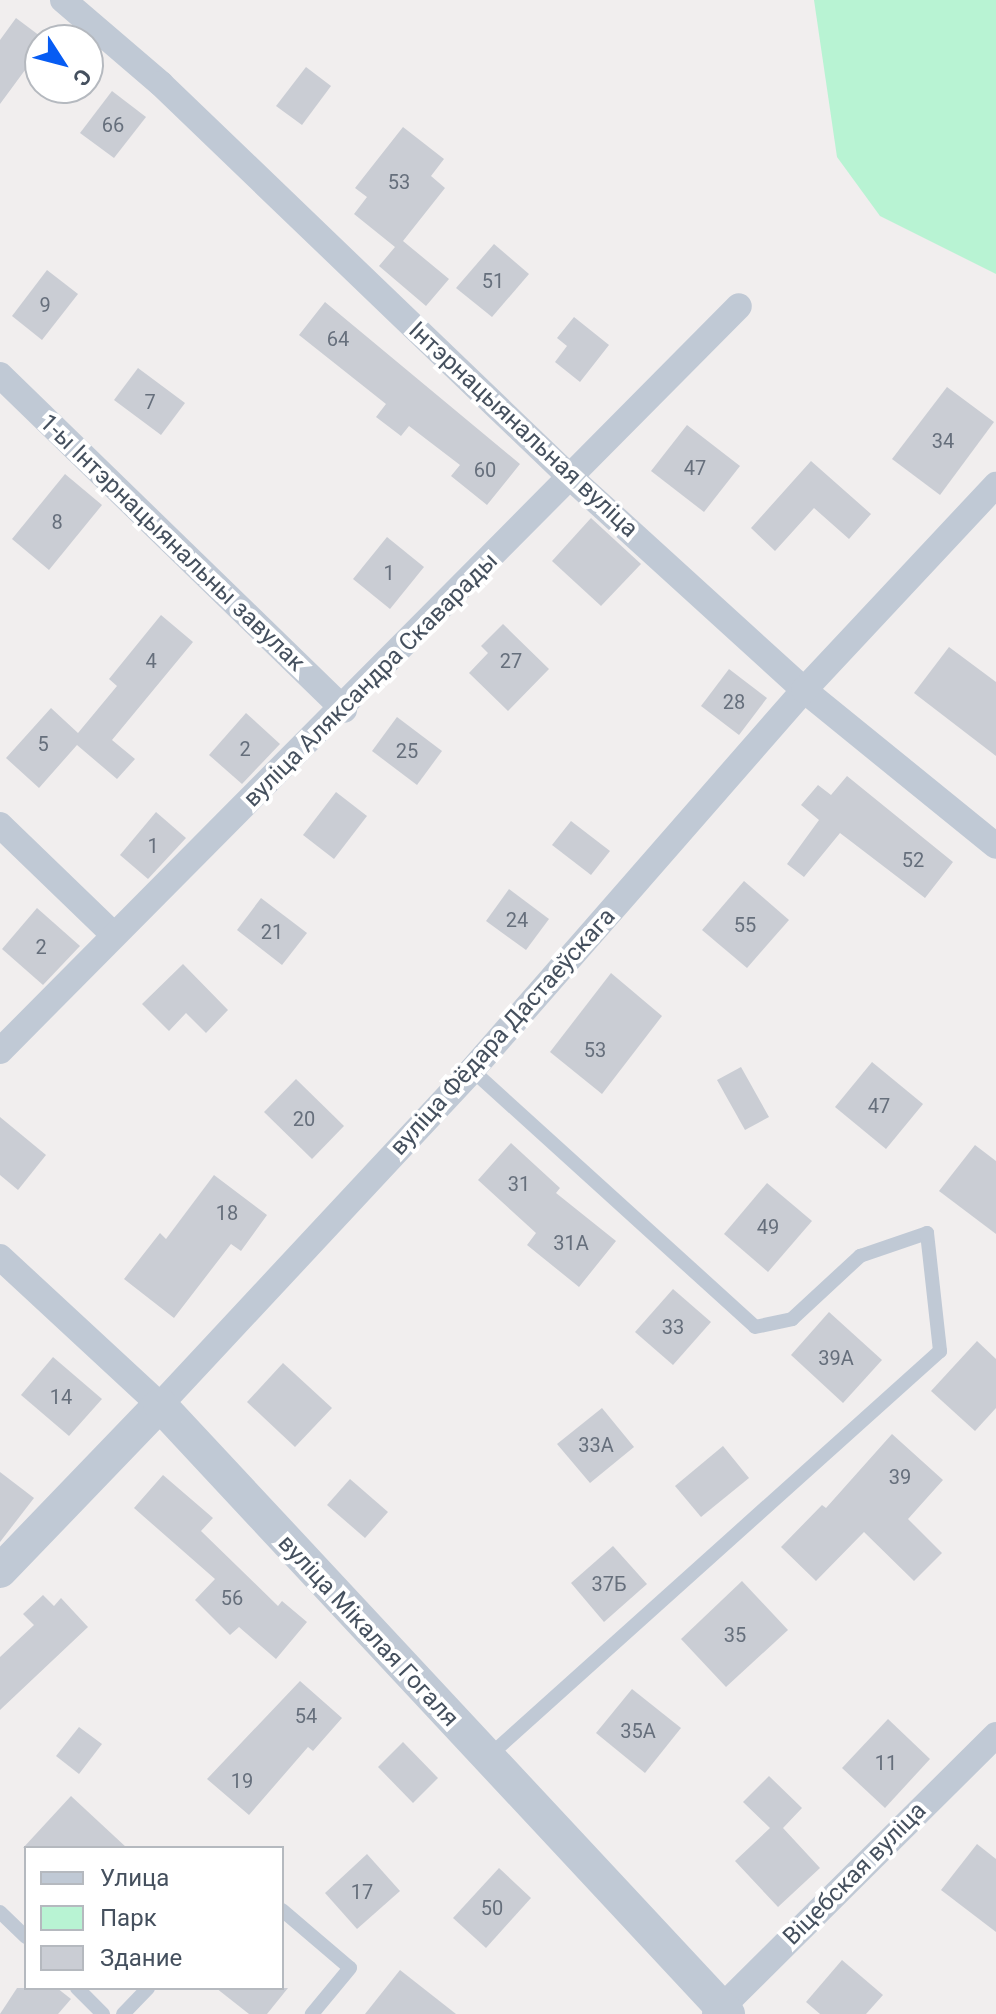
<!DOCTYPE html>
<html>
<head>
<meta charset="utf-8">
<style>
  body { margin:0 }
  #map { position:relative; width:996px; height:2014px; overflow:hidden; background:#f1eeee; font-family:Roboto,sans-serif }
  div>[style] { position:absolute }
  .green>* { inset:0; background:#b8f3d3 }
  .building>* { inset:0; background:#cacdd4 }
  .service>* { height:14px; margin:-7px; padding:0 7px; transform-origin:7px; border-radius:7px; background:#c0c9d5 }
  .minor>* { height:26px; margin:-13px; padding:0 13px; transform-origin:13px; border-radius:13px; background:#c0c9d5 }
  .tertiary>* { height:34px; margin:-17px; padding:0 17px; transform-origin:17px; border-radius:17px; background:#c0c9d5 }
  span { translate:-50% -50%; white-space:nowrap; text-align:center; line-height:1.15; -webkit-text-stroke:8px #fff; paint-order:stroke }
  .number-label { font-size:20px; color:#666f7c }
  .number-label span { -webkit-text-stroke-width:0 }
  .street-label { font-size:24px; color:#45505e }
  .legend { position:absolute; left:24px; top:1846px; width:260px; height:144px; box-sizing:border-box; background:#fff; border:2px solid #b5b9bf; margin:0; padding:10px 14px; list-style:none; font-size:24px; color:#45505e }
  .legend li { display:flex; align-items:center; gap:16px; height:40px }
  .legend b { width:40px; border:2px solid #b5b9bf }
  .north { position:absolute; left:24px; top:24px; width:80px; height:80px; box-sizing:border-box; background:#fff; border:2px solid #b5b9bf; border-radius:50%; rotate:126deg; font-size:22px; font-weight:700; line-height:32px; text-align:center; color:#45505e }
  .north::after { content:''; display:block; margin:auto; width:28px; height:36px; background:#075cf3; clip-path:polygon(50% 0,100% 100%,50% 72%,0 100%) }
</style>
</head>
<body>
<div id="map">
  <div class="green">
    <i style="clip-path:polygon(814px 0,996px 0,996px 274px,880px 216px,837px 157px)"></i>
  </div>
  <div class="building">
    <i style="clip-path:polygon(16px 18px,40px 36px,40px 75px,28px 66px,0 104px,0 40px)"></i>
    <i style="clip-path:polygon(306px 67px,331px 86px,302px 125px,276px 106px)"></i>
    <i style="clip-path:polygon(112px 91px,146px 117px,114px 158px,80px 133px)"></i>
    <i style="clip-path:polygon(403px 127px,444px 159px,431px 176px,445px 188px,403px 241px,449px 279px,426px 306px,379px 266px,395px 247px,354px 214px,367px 197px,355px 188px)"></i>
    <i style="clip-path:polygon(494px 244px,529px 274px,492px 317px,456px 288px)"></i>
    <i style="clip-path:polygon(47px 270px,78px 294px,42px 340px,12px 316px)"></i>
    <i style="clip-path:polygon(325px 302px,520px 464px,487px 505px,451px 476px,460px 465px,409px 426px,401px 436px,376px 417px,386px 404px,299px 335px)"></i>
    <i style="clip-path:polygon(574px 317px,609px 345px,580px 382px,555px 362px,567px 346px,557px 338px)"></i>
    <i style="clip-path:polygon(138px 368px,185px 403px,161px 435px,114px 400px)"></i>
    <i style="clip-path:polygon(947px 387px,994px 422px,940px 495px,892px 459px)"></i>
    <i style="clip-path:polygon(687px 425px,740px 466px,704px 512px,651px 471px)"></i>
    <i style="clip-path:polygon(811px 461px,871px 514px,849px 539px,814px 508px,775px 551px,751px 528px)"></i>
    <i style="clip-path:polygon(65px 474px,102px 505px,49px 570px,12px 539px)"></i>
    <i style="clip-path:polygon(591px 518px,641px 564px,601px 606px,552px 561px)"></i>
    <i style="clip-path:polygon(387px 537px,424px 567px,390px 609px,353px 579px)"></i>
    <i style="clip-path:polygon(161px 615px,193px 642px,112px 740px,135px 759px,117px 779px,77px 745px,39px 788px,6px 758px,51px 708px,78px 733px,117px 686px,109px 679px)"></i>
    <i style="clip-path:polygon(503px 624px,549px 669px,508px 711px,469px 673px,488px 653px,481px 646px)"></i>
    <i style="clip-path:polygon(949px 647px,996px 682px,996px 756px,914px 693px)"></i>
    <i style="clip-path:polygon(729px 669px,767px 698px,739px 735px,701px 706px)"></i>
    <i style="clip-path:polygon(246px 713px,280px 744px,242px 784px,209px 755px)"></i>
    <i style="clip-path:polygon(397px 717px,442px 751px,417px 785px,372px 751px)"></i>
    <i style="clip-path:polygon(847px 776px,953px 862px,925px 898px,840px 833px,804px 877px,787px 864px,819px 820px,801px 805px,818px 785px,831px 795px)"></i>
    <i style="clip-path:polygon(336px 792px,367px 816px,334px 859px,303px 835px)"></i>
    <i style="clip-path:polygon(156px 812px,186px 838px,148px 879px,120px 855px)"></i>
    <i style="clip-path:polygon(571px 821px,610px 851px,591px 875px,552px 845px)"></i>
    <i style="clip-path:polygon(744px 881px,789px 920px,747px 968px,702px 930px)"></i>
    <i style="clip-path:polygon(509px 889px,549px 919px,526px 950px,486px 921px)"></i>
    <i style="clip-path:polygon(261px 898px,307px 933px,282px 965px,237px 930px)"></i>
    <i style="clip-path:polygon(37px 908px,80px 946px,43px 985px,2px 949px)"></i>
    <i style="clip-path:polygon(183px 964px,228px 1010px,206px 1033px,186px 1013px,169px 1031px,142px 1004px)"></i>
    <i style="clip-path:polygon(611px 973px,662px 1016px,602px 1094px,550px 1052px)"></i>
    <i style="clip-path:polygon(872px 1062px,923px 1104px,886px 1149px,835px 1107px)"></i>
    <i style="clip-path:polygon(741px 1067px,769px 1117px,745px 1130px,717px 1080px)"></i>
    <i style="clip-path:polygon(296px 1079px,344px 1126px,312px 1159px,264px 1112px)"></i>
    <i style="clip-path:polygon(0 1117px,46px 1155px,18px 1190px,0 1175px)"></i>
    <i style="clip-path:polygon(511px 1143px,560px 1188px,556px 1193px,616px 1241px,579px 1287px,527px 1245px,536px 1233px,478px 1180px)"></i>
    <i style="clip-path:polygon(975px 1145px,996px 1161px,996px 1234px,939px 1191px)"></i>
    <i style="clip-path:polygon(214px 1175px,267px 1215px,241px 1251px,231px 1244px,174px 1318px,124px 1279px,160px 1233px,166px 1239px)"></i>
    <i style="clip-path:polygon(767px 1183px,812px 1221px,768px 1272px,724px 1234px)"></i>
    <i style="clip-path:polygon(673px 1289px,711px 1322px,673px 1365px,635px 1332px)"></i>
    <i style="clip-path:polygon(829px 1312px,882px 1360px,843px 1403px,791px 1355px)"></i>
    <i style="clip-path:polygon(977px 1341px,996px 1359px,996px 1408px,975px 1431px,931px 1391px)"></i>
    <i style="clip-path:polygon(53px 1357px,102px 1399px,69px 1436px,21px 1395px)"></i>
    <i style="clip-path:polygon(283px 1363px,332px 1408px,295px 1447px,247px 1402px)"></i>
    <i style="clip-path:polygon(602px 1408px,634px 1447px,590px 1483px,557px 1444px)"></i>
    <i style="clip-path:polygon(892px 1434px,943px 1480px,908px 1519px,942px 1553px,914px 1581px,864px 1532px,816px 1581px,781px 1547px,822px 1505px,826px 1508px)"></i>
    <i style="clip-path:polygon(723px 1446px,749px 1478px,701px 1517px,675px 1486px)"></i>
    <i style="clip-path:polygon(0 1472px,34px 1498px,0 1542px)"></i>
    <i style="clip-path:polygon(163px 1475px,213px 1518px,201px 1531px,278px 1606px,282px 1601px,307px 1622px,276px 1659px,239px 1627px,230px 1635px,195px 1600px,215px 1579px,134px 1508px)"></i>
    <i style="clip-path:polygon(350px 1479px,388px 1512px,365px 1538px,327px 1505px)"></i>
    <i style="clip-path:polygon(613px 1546px,647px 1584px,604px 1622px,571px 1583px)"></i>
    <i style="clip-path:polygon(742px 1581px,788px 1630px,726px 1687px,681px 1639px)"></i>
    <i style="clip-path:polygon(43px 1595px,54px 1606px,61px 1598px,88px 1627px,0 1710px,0 1657px,34px 1625px,23px 1614px)"></i>
    <i style="clip-path:polygon(300px 1681px,342px 1718px,313px 1751px,308px 1747px,249px 1815px,207px 1779px)"></i>
    <i style="clip-path:polygon(632px 1689px,681px 1728px,645px 1773px,596px 1733px)"></i>
    <i style="clip-path:polygon(888px 1719px,930px 1759px,885px 1808px,842px 1768px)"></i>
    <i style="clip-path:polygon(79px 1727px,102px 1744px,79px 1774px,56px 1756px)"></i>
    <i style="clip-path:polygon(403px 1742px,438px 1778px,413px 1803px,378px 1767px)"></i>
    <i style="clip-path:polygon(769px 1776px,802px 1808px,783px 1828px,820px 1868px,778px 1907px,735px 1861px,770px 1828px,743px 1802px)"></i>
    <i style="clip-path:polygon(71px 1796px,127px 1848px,23px 1848px)"></i>
    <i style="clip-path:polygon(977px 1844px,996px 1859px,996px 1932px,941px 1890px)"></i>
    <i style="clip-path:polygon(367px 1854px,400px 1891px,357px 1929px,325px 1893px)"></i>
    <i style="clip-path:polygon(499px 1868px,531px 1898px,486px 1948px,453px 1918px)"></i>
    <i style="clip-path:polygon(842px 1960px,883px 1995px,866px 2014px,820px 2014px,806px 2002px)"></i>
    <i style="clip-path:polygon(400px 1970px,456px 2014px,365px 2014px)"></i>
    <i style="clip-path:polygon(17px 1988px,57px 1988px,71px 1999px,58px 2014px,0 2014px)"></i>
    <i style="clip-path:polygon(216px 1988px,288px 1988px,267px 2014px,249px 2014px)"></i>
  </div>
  <div class="service">
    <i style="left:472px;top:1070px;width:382px;rotate:42.2deg"></i>
    <i style="left:755px;top:1327px;width:38px;rotate:-12deg"></i>
    <i style="left:792px;top:1319px;width:93px;rotate:-42.8deg"></i>
    <i style="left:860px;top:1256px;width:71px;rotate:-18.9deg"></i>
    <i style="left:927px;top:1233px;width:119px;rotate:83.7deg"></i>
    <i style="left:940px;top:1351px;width:606px;rotate:138.08deg"></i>
    <i style="left:282px;top:1910px;width:89px;rotate:40.5deg"></i>
    <i style="left:350px;top:1968px;width:60px;rotate:129.6deg"></i>
    <i style="left:0;top:1912px;width:36px;rotate:44deg"></i>
    <i style="left:77px;top:1988px;width:37px;rotate:45deg"></i>
    <i style="left:123px;top:2014px;width:36px;rotate:-46deg"></i>
  </div>
  <div class="minor">
    <i style="left:63px;top:0;width:129px;rotate:40.6deg"></i>
    <i style="left:161px;top:84px;width:567px;rotate:43.86deg"></i>
    <i style="left:570px;top:477px;width:316px;rotate:42.3deg"></i>
    <i style="left:804px;top:690px;width:247px;rotate:39.1deg"></i>
    <i style="left:0;top:375px;width:480px;rotate:44.2deg"></i>
    <i style="left:0;top:825px;width:158px;rotate:44deg"></i>
    <i style="left:0;top:1051px;width:1049px;rotate:-45.23deg"></i>
    <i style="left:0;top:1257px;width:218px;rotate:42.8deg"></i>
    <i style="left:160px;top:1405px;width:458px;rotate:-47deg"></i>
    <i style="left:472px;top:1070px;width:505px;rotate:-48.86deg"></i>
    <i style="left:804px;top:690px;width:281px;rotate:-46.9deg"></i>
    <i style="left:715px;top:2014px;width:396px;rotate:-44.8deg"></i>
  </div>
  <div class="tertiary">
    <i style="left:0;top:1571px;width:231px;rotate:-46.1deg"></i>
    <i style="left:160px;top:1405px;width:833px;rotate:47deg"></i>
  </div>
  <div class="number-label">
    <span style="left:113px;top:125px">66</span>
    <span style="left:399px;top:182px">53</span>
    <span style="left:493px;top:281px">51</span>
    <span style="left:45px;top:305px">9</span>
    <span style="left:338px;top:339px">64</span>
    <span style="left:150px;top:402px">7</span>
    <span style="left:943px;top:441px">34</span>
    <span style="left:695px;top:468px">47</span>
    <span style="left:485px;top:470px">60</span>
    <span style="left:57px;top:522px">8</span>
    <span style="left:389px;top:573px">1</span>
    <span style="left:151px;top:661px">4</span>
    <span style="left:511px;top:661px">27</span>
    <span style="left:734px;top:702px">28</span>
    <span style="left:43px;top:744px">5</span>
    <span style="left:245px;top:749px">2</span>
    <span style="left:407px;top:751px">25</span>
    <span style="left:153px;top:846px">1</span>
    <span style="left:913px;top:860px">52</span>
    <span style="left:517px;top:920px">24</span>
    <span style="left:745px;top:925px">55</span>
    <span style="left:272px;top:932px">21</span>
    <span style="left:41px;top:947px">2</span>
    <span style="left:595px;top:1050px">53</span>
    <span style="left:879px;top:1106px">47</span>
    <span style="left:304px;top:1119px">20</span>
    <span style="left:519px;top:1184px">31</span>
    <span style="left:227px;top:1213px">18</span>
    <span style="left:768px;top:1227px">49</span>
    <span style="left:571px;top:1243px">31А</span>
    <span style="left:673px;top:1327px">33</span>
    <span style="left:836px;top:1358px">39А</span>
    <span style="left:61px;top:1397px">14</span>
    <span style="left:596px;top:1445px">33А</span>
    <span style="left:900px;top:1477px">39</span>
    <span style="left:609px;top:1584px">37Б</span>
    <span style="left:232px;top:1598px">56</span>
    <span style="left:735px;top:1635px">35</span>
    <span style="left:306px;top:1716px">54</span>
    <span style="left:638px;top:1731px">35А</span>
    <span style="left:886px;top:1763px">11</span>
    <span style="left:242px;top:1781px">19</span>
    <span style="left:362px;top:1892px">17</span>
    <span style="left:492px;top:1908px">50</span>
  </div>
  <div class="street-label">
    <span style="left:523px;top:430px;rotate:43deg">Інтэрнацыянальная вуліца</span>
    <span style="left:172px;top:543px;rotate:44deg">1-ы Інтэрнацыянальны завулак</span>
    <span style="left:371px;top:680px;rotate:-45deg">вуліца Аляксандра Скаварады</span>
    <span style="left:503px;top:1032px;rotate:-48deg">вуліца Фёдара Дастаеўскага</span>
    <span style="left:368px;top:1631px;rotate:47deg">вуліца Мікалая Гогаля</span>
    <span style="left:855px;top:1874px;rotate:-45deg">Віцебская вуліца</span>
  </div>
  <ul class="legend">
  <li><b style="height:10px;background:#c0c9d5"></b>Улица</li>
  <li><b style="height:22px;background:#b8f3d3"></b>Парк</li>
  <li><b style="height:22px;background:#cacdd4"></b>Здание</li>
  </ul>
  <div class="north">С</div>
</div>
</body>
</html>
